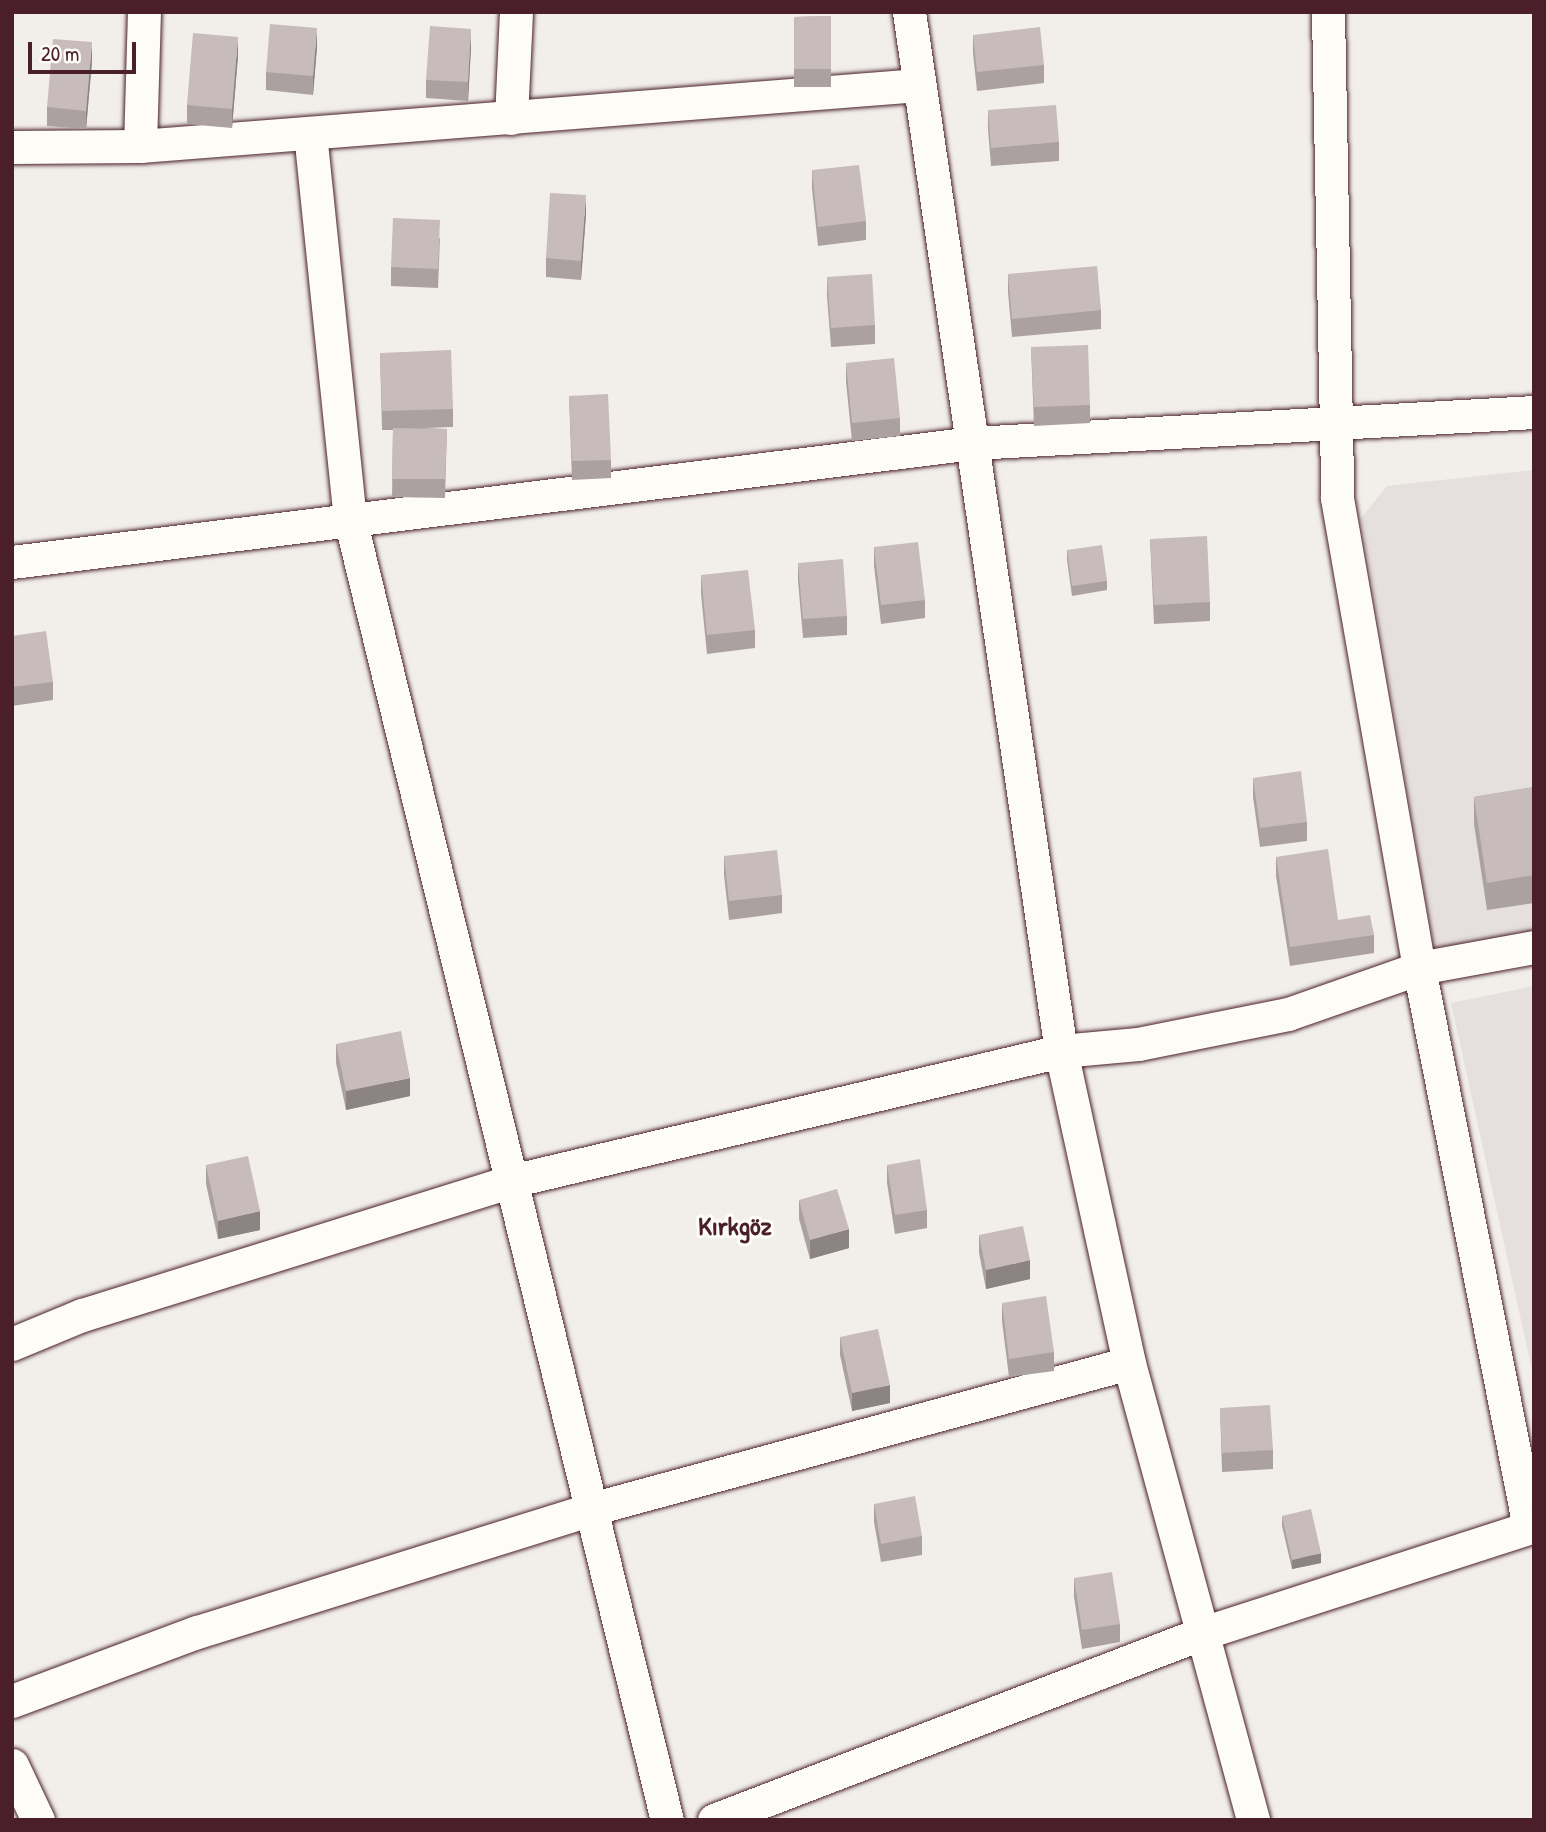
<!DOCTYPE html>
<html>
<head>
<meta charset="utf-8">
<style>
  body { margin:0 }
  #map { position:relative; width:1546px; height:1832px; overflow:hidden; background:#f2efeb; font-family:"Patrick Hand",sans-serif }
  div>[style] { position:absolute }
  .built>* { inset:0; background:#e5dfdd }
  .roads { filter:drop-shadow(0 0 2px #4a1f2b) drop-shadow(0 0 2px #4a1f2b) }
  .street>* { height:33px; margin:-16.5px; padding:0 16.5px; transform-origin:16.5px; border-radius:16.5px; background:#fdfcf7 }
  .wall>* { inset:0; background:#aca1a1 }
  .shaded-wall>* { inset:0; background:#8c8383 }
  .building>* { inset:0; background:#c8bbbb }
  span { translate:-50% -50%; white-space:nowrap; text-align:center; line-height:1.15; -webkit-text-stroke:6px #fdfcf7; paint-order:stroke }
  .district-label { font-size:26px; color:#4a1f2b; font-weight:700 }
  .frame { position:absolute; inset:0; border:14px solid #4a1f2b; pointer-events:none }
  .scale { position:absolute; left:28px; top:42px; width:108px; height:32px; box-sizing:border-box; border:4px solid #4a1f2b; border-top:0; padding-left:9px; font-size:21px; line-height:24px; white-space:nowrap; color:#4a1f2b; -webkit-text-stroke:5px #fdfcf7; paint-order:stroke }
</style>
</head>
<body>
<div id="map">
  <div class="built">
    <i style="clip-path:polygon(1534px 470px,1534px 933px,1435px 954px,1361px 518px,1387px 486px)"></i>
    <i style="clip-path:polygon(1534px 986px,1534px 1379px,1451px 1003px)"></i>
  </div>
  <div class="roads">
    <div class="street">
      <i style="left:909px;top:12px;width:1050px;rotate:81.68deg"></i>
      <i style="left:1061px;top:1051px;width:319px;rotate:77.7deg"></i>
      <i style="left:1129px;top:1363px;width:474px;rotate:74.8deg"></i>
      <i style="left:1328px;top:12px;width:486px;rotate:88.9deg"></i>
      <i style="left:1337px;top:498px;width:477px;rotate:80.1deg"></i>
      <i style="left:1419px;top:968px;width:570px;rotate:78.87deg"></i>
      <i style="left:511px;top:118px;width:106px;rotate:-87.3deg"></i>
      <i style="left:310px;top:133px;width:388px;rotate:84.1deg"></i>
      <i style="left:350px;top:519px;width:1339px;rotate:76.31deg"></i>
      <i style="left:140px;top:146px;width:134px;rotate:-88.3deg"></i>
      <i style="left:12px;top:147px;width:128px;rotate:-0.4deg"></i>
      <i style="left:140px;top:146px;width:781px;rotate:-4.48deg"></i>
      <i style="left:12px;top:562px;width:968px;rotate:-7.06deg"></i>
      <i style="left:973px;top:443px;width:562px;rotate:-3.16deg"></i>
      <i style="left:12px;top:1344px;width:76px;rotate:-22.5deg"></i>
      <i style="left:82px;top:1315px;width:449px;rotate:-17.3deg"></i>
      <i style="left:511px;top:1181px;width:565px;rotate:-13.3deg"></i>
      <i style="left:1061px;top:1051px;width:77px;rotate:-5.2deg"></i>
      <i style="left:1138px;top:1044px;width:153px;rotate:-11.3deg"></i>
      <i style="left:1288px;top:1014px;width:139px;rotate:-19.3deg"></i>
      <i style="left:1419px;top:968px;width:117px;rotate:-10.3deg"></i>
      <i style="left:12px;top:1701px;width:197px;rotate:-20.5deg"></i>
      <i style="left:197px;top:1632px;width:413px;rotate:-17.3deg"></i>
      <i style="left:591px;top:1509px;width:557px;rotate:-15.18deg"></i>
      <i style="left:12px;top:1765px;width:61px;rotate:64.7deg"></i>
      <i style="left:714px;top:1820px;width:520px;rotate:-20.94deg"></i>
      <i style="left:1200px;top:1634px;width:351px;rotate:-17.9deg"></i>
    </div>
  </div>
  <div class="wall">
    <i style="clip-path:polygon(831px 16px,831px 87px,794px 87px,794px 17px)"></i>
    <i style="clip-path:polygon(973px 35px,1044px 65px,1044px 83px,977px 91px,973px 53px)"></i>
    <i style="clip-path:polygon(317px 47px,313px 95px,266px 90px,266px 72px)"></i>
    <i style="clip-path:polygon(471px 47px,468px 101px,426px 98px,426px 80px)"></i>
    <i style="clip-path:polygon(238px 56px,232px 128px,187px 124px,187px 105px)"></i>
    <i style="clip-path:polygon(92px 61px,86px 129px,47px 126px,47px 107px)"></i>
    <i style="clip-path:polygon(988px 110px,1059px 142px,1059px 161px,991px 166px,988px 129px)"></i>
    <i style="clip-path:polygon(812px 170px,866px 221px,866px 240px,818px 246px,812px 189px)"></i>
    <i style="clip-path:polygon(586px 214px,581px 280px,546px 277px,546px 258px)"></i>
    <i style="clip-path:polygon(440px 238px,438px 288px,391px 286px,391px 267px)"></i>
    <i style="clip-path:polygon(1008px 274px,1101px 310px,1101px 329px,1012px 337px,1008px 292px)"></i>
    <i style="clip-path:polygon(827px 277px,875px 325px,875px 344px,831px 347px,827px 296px)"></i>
    <i style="clip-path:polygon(1031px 347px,1090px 405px,1090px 423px,1034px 426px)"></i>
    <i style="clip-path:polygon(380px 353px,453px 409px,453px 427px,425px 428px,447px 429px,445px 498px,392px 497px,393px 430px,382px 430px)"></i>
    <i style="clip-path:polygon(846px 363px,900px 418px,900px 436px,852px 441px,846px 382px)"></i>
    <i style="clip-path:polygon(569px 396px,611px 460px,611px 478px,572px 480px)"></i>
    <i style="clip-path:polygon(1150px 539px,1210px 602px,1210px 621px,1154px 624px)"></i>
    <i style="clip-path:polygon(874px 547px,925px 600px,925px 618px,881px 624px,874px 566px)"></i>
    <i style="clip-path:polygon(1067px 550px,1107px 581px,1107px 590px,1072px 596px,1067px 560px)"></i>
    <i style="clip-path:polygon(798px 563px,847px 616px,847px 635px,803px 638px,798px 581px)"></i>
    <i style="clip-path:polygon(701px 575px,755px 630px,755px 648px,707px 654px,701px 594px)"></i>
    <i style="clip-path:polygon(12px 636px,53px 682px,53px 700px,12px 706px)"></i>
    <i style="clip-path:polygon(1253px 778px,1307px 822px,1307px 841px,1260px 847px,1253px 797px)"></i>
    <i style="clip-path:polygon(1534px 787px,1534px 903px,1487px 910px,1474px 824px,1474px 797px)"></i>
    <i style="clip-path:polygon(724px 856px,782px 895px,782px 913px,729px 920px,724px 875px)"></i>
    <i style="clip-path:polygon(1276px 857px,1338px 920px,1374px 935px,1374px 953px,1290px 966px,1276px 876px)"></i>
    <i style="clip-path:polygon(336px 1044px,410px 1096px,346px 1110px,336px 1063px)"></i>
    <i style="clip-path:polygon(206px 1165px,260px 1230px,218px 1239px,206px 1184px)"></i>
    <i style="clip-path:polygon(887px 1165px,927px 1210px,927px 1228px,895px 1234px,887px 1183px)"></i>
    <i style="clip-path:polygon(799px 1200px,849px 1248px,810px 1259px,799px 1219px)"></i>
    <i style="clip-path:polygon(979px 1235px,1030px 1279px,986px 1289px,979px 1253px)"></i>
    <i style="clip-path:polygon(1002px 1303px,1054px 1352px,1054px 1371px,1009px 1377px,1002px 1321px)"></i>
    <i style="clip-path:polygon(840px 1337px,890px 1403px,852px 1411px,840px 1355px)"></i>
    <i style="clip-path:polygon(1220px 1408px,1273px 1450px,1273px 1469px,1222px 1472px)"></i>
    <i style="clip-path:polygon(874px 1504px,922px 1536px,922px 1555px,881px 1562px,874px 1522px)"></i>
    <i style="clip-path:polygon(1282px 1516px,1321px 1563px,1292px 1569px,1282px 1526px)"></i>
    <i style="clip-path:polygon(1074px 1578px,1120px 1624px,1120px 1642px,1082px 1649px,1074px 1597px)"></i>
  </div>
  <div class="shaded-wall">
    <i style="clip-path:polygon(317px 28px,317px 47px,313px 95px,313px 76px)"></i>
    <i style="clip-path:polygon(471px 29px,471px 47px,468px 101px,468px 82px)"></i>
    <i style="clip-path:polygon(238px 37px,238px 56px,232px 128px,232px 109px)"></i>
    <i style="clip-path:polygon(92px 42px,92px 61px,86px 129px,86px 111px)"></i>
    <i style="clip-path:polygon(586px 195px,586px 214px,581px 280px,581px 261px)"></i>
    <i style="clip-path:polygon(410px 1078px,410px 1096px,346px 1110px,346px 1091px)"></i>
    <i style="clip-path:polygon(260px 1211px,260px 1230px,218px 1239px,218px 1221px)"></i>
    <i style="clip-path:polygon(849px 1229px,849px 1248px,810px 1259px,810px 1240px)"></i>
    <i style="clip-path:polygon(1030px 1260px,1030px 1279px,986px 1289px,986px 1270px)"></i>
    <i style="clip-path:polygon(890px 1385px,890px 1403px,852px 1411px,852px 1393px)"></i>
    <i style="clip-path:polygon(1321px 1553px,1321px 1563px,1292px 1569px,1292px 1560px)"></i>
  </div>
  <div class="building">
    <i style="clip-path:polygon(831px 16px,831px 69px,794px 69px,794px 17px)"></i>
    <i style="clip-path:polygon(270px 24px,317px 28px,313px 76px,266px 72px)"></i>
    <i style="clip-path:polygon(430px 26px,471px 29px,468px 82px,426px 80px)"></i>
    <i style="clip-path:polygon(1040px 27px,1044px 65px,977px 72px,973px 35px)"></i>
    <i style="clip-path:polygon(193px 33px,238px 37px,232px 109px,187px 105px)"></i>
    <i style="clip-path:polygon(53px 39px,92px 42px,86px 111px,47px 107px)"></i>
    <i style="clip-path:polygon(1056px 105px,1059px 142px,991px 148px,988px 110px)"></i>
    <i style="clip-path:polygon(859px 165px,866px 221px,818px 227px,812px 170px)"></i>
    <i style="clip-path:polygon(550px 193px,586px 195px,581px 261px,546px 258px)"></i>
    <i style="clip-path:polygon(393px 218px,440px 220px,438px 269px,391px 267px)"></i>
    <i style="clip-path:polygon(1097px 266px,1101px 310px,1012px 319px,1008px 274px)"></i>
    <i style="clip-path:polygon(872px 274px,875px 325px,831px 328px,827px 277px)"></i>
    <i style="clip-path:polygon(1088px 345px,1090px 405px,1034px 407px,1031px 347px)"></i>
    <i style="clip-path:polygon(451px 350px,453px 409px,382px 411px,380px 353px)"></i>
    <i style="clip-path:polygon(894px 358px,900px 418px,852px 423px,846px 363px)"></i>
    <i style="clip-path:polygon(608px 394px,611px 460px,572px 461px,569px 396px)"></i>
    <i style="clip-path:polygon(393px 428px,447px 429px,445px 479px,392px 479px)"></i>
    <i style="clip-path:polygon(1207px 536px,1210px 602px,1154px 605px,1150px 539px)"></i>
    <i style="clip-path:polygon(918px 542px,925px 600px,881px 605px,874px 547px)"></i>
    <i style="clip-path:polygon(1102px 545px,1107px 581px,1072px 586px,1067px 550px)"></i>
    <i style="clip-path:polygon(843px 559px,847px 616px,803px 619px,798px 563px)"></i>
    <i style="clip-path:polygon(748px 570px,755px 630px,707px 635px,701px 575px)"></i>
    <i style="clip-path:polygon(46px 631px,53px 682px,12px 687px,12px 636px)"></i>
    <i style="clip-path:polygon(1301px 771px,1307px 822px,1260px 828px,1253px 778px)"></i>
    <i style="clip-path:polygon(1534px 787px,1534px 875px,1487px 883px,1474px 797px)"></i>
    <i style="clip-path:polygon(1328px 849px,1338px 920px,1370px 915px,1374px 935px,1290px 947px,1276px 857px)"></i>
    <i style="clip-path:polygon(777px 850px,782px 895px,729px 901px,724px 856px)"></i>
    <i style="clip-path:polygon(401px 1031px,410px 1078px,346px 1091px,336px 1044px)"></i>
    <i style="clip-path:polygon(248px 1156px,260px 1211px,218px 1221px,206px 1165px)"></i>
    <i style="clip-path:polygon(920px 1159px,927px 1210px,895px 1215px,887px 1165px)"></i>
    <i style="clip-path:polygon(837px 1189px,849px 1229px,810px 1240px,799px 1200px)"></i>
    <i style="clip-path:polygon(1023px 1226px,1030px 1260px,986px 1270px,979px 1235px)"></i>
    <i style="clip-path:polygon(1046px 1296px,1054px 1352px,1009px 1359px,1002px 1303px)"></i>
    <i style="clip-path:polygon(878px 1329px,890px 1385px,852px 1393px,840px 1337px)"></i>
    <i style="clip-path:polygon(1270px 1405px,1273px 1450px,1222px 1453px,1220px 1408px)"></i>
    <i style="clip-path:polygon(915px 1496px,922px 1536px,881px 1544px,874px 1504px)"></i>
    <i style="clip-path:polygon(1311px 1509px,1321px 1553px,1292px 1560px,1282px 1516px)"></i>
    <i style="clip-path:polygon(1112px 1572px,1120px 1624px,1082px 1630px,1074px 1578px)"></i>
  </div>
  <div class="district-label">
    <span style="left:735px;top:1226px">Kırkgöz</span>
  </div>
  <div class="frame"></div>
  <div class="scale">20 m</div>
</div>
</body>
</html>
